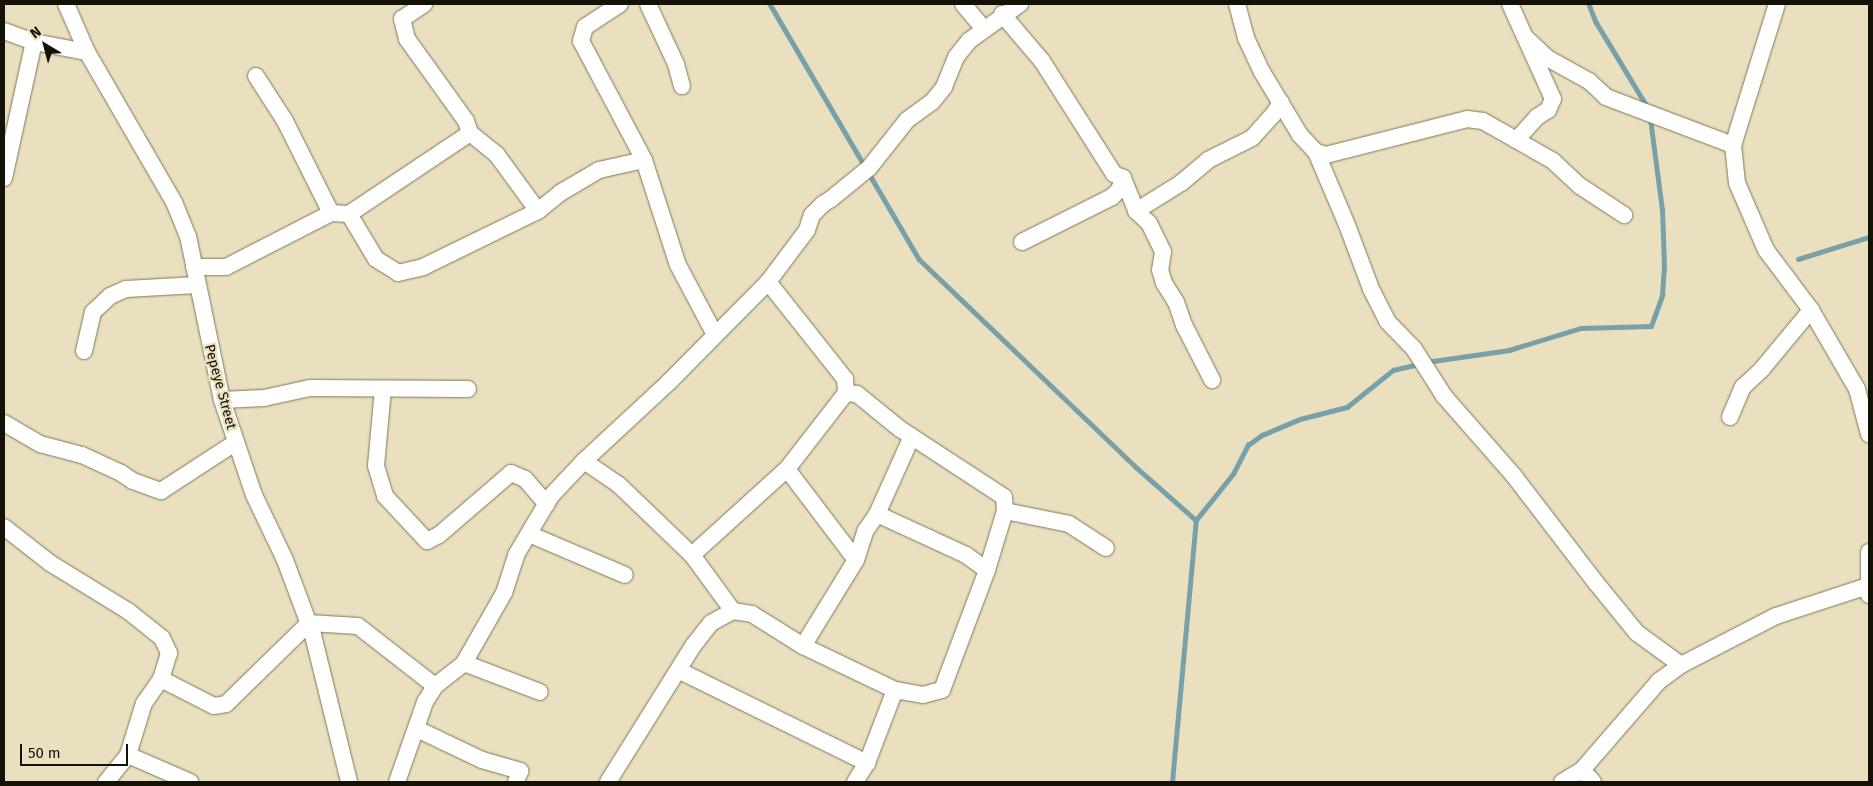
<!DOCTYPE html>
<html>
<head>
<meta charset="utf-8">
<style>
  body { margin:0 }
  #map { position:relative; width:1873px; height:786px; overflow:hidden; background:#eae0bf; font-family:"Fira Sans",sans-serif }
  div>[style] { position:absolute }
  .stream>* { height:4.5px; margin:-2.25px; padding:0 2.25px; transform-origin:2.25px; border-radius:2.25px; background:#78a0a9 }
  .roads { filter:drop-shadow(0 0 1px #81775a) drop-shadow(0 0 1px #81775a) }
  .street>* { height:16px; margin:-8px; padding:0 8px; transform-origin:8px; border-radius:8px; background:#fff }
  span { translate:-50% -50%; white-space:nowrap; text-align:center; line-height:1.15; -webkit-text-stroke:4.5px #eae0bf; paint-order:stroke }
  .street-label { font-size:14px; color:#141106 }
  .frame { position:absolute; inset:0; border:5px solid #141106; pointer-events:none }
  .north { position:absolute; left:20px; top:20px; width:50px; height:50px; -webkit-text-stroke:4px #eae0bf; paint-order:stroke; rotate:323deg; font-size:14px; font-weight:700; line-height:20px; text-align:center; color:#141106 }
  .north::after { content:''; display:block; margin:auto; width:18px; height:22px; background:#141106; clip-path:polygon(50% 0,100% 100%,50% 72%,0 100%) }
  .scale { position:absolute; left:20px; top:744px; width:108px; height:22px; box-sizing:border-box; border:2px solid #141106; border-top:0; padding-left:6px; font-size:15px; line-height:18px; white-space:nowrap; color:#141106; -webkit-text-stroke:4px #eae0bf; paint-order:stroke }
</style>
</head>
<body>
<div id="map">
  <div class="stream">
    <i style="left:770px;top:4px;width:295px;rotate:59.7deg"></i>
    <i style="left:919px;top:259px;width:302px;rotate:43.8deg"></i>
    <i style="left:1137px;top:468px;width:79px;rotate:41.4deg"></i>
    <i style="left:1589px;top:4px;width:19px;rotate:69deg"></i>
    <i style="left:1596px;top:22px;width:100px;rotate:58.8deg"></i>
    <i style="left:1798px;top:259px;width:74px;rotate:-17.2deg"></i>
    <i style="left:1426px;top:362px;width:84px;rotate:-8.2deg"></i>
    <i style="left:1509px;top:350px;width:75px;rotate:-17deg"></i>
    <i style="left:1581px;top:328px;width:70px;rotate:-1.6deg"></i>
    <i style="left:1651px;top:326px;width:33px;rotate:-70deg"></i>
    <i style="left:1662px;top:295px;width:29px;rotate:-86deg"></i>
    <i style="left:1664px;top:266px;width:56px;rotate:-92deg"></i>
    <i style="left:1662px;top:210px;width:92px;rotate:-97.5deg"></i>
    <i style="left:1172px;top:782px;width:263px;rotate:-84.8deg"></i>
    <i style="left:1196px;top:520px;width:59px;rotate:-51.2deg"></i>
    <i style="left:1233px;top:474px;width:33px;rotate:-63deg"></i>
    <i style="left:1248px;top:445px;width:17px;rotate:-36deg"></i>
    <i style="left:1262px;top:435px;width:41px;rotate:-22.8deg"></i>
    <i style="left:1300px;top:419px;width:49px;rotate:-14.3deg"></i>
    <i style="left:1347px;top:407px;width:59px;rotate:-38.8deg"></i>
    <i style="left:1393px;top:370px;width:27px;rotate:-13deg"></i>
  </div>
  <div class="roads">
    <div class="street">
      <i style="left:66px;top:4px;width:52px;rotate:66.4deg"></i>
      <i style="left:87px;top:52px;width:173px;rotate:59.9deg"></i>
      <i style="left:174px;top:202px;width:37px;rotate:68deg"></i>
      <i style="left:188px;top:236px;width:167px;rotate:78.3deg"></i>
      <i style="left:222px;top:400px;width:100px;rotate:71.4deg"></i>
      <i style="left:254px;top:495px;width:72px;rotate:64.5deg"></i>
      <i style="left:285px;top:560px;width:80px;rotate:69.5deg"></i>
      <i style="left:313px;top:635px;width:151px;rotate:76.2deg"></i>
      <i style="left:620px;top:4px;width:42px;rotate:146.7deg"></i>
      <i style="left:585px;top:27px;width:15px;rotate:106deg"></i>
      <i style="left:581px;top:41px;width:135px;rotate:62.1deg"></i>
      <i style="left:644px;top:160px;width:110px;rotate:72.1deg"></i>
      <i style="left:678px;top:265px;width:79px;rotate:62.1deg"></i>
      <i style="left:648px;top:4px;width:66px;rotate:65deg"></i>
      <i style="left:676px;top:64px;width:23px;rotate:75deg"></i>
      <i style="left:963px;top:4px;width:33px;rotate:50deg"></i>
      <i style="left:1237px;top:4px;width:35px;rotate:75deg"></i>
      <i style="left:1246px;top:38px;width:38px;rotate:65deg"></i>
      <i style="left:1262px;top:72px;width:74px;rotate:58.9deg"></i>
      <i style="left:1300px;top:135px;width:23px;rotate:47deg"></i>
      <i style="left:1316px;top:152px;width:10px;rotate:17deg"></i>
      <i style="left:1326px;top:155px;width:146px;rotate:-14.3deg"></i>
      <i style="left:1467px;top:119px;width:16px;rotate:7deg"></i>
      <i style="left:1483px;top:121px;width:81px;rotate:29.7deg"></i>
      <i style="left:1553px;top:161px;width:37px;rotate:43deg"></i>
      <i style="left:1580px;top:186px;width:53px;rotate:33.4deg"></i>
      <i style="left:1510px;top:4px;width:104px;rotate:65.6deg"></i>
      <i style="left:1553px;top:99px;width:12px;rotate:114deg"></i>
      <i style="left:1548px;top:110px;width:13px;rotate:148deg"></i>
      <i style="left:1537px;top:117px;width:31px;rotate:132deg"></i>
      <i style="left:1777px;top:4px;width:148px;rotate:107.3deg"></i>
      <i style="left:1733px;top:145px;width:38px;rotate:84deg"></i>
      <i style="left:1737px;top:183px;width:73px;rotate:66.6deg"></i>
      <i style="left:1766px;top:250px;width:75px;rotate:53.1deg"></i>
      <i style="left:1811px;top:310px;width:91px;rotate:59.8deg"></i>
      <i style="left:1857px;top:389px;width:47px;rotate:75.1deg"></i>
      <i style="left:1002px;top:14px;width:62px;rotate:49.6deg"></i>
      <i style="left:1042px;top:61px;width:134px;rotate:57.5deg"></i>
      <i style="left:1114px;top:174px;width:10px;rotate:24deg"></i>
      <i style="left:1123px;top:178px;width:35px;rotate:68deg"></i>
      <i style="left:1136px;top:211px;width:18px;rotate:43deg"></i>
      <i style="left:1149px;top:223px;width:32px;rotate:64deg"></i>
      <i style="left:1163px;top:252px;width:18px;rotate:99deg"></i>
      <i style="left:1160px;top:270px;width:14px;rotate:73deg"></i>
      <i style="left:1164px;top:283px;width:22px;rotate:58deg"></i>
      <i style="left:1176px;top:302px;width:24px;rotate:71deg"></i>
      <i style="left:1184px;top:325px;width:62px;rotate:63deg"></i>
      <i style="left:4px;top:31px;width:32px;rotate:20deg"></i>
      <i style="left:34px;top:42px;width:54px;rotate:10.7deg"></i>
      <i style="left:1525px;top:37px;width:33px;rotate:43deg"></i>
      <i style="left:1549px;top:59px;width:46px;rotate:28.8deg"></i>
      <i style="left:1589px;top:81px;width:23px;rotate:43deg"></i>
      <i style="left:1606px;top:97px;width:136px;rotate:20.7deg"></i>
      <i style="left:256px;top:76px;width:54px;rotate:57.2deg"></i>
      <i style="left:285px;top:121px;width:103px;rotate:63.4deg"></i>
      <i style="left:470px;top:133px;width:35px;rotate:39deg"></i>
      <i style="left:497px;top:155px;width:69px;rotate:53.8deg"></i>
      <i style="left:1316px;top:152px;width:79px;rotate:67deg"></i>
      <i style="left:1347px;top:225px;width:68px;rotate:69.4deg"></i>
      <i style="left:1371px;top:289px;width:36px;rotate:63deg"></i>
      <i style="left:1387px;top:321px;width:39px;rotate:46deg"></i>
      <i style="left:1414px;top:349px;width:56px;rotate:57.4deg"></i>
      <i style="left:1444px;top:396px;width:106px;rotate:48.8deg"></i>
      <i style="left:1514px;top:476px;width:136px;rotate:52.5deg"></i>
      <i style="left:1597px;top:584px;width:63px;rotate:50.8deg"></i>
      <i style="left:1637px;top:633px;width:54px;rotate:36deg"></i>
      <i style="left:4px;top:178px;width:139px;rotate:-77.6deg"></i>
      <i style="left:1136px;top:211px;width:53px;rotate:-31.9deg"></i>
      <i style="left:1181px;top:183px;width:35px;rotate:-40deg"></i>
      <i style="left:1208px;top:160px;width:49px;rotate:-26.6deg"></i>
      <i style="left:1252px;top:138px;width:31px;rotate:-48deg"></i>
      <i style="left:1273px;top:115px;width:15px;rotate:-58deg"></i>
      <i style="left:349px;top:214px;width:52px;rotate:59deg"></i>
      <i style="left:376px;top:259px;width:26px;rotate:32deg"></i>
      <i style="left:398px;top:273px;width:26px;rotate:-13deg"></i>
      <i style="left:423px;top:267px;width:128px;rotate:-26deg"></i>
      <i style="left:538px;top:211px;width:28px;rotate:-39deg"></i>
      <i style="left:560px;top:193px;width:45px;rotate:-30.5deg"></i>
      <i style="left:599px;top:170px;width:46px;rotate:-12.5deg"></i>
      <i style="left:1022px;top:242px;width:101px;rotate:-26.6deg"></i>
      <i style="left:1112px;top:197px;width:10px;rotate:-45deg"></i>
      <i style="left:1119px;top:190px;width:13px;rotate:-72deg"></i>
      <i style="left:194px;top:267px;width:32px"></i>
      <i style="left:226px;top:267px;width:118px;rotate:-27.2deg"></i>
      <i style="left:331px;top:213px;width:18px;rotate:3deg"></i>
      <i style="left:349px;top:214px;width:146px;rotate:-33.8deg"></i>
      <i style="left:470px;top:133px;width:13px;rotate:-108deg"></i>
      <i style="left:466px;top:121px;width:101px;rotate:-125.7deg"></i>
      <i style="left:407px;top:39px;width:21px;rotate:-104deg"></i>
      <i style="left:402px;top:19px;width:27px;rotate:-34deg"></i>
      <i style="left:84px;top:351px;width:40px;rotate:-77deg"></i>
      <i style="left:93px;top:312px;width:23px;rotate:-43deg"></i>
      <i style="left:110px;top:296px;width:17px;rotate:-24deg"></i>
      <i style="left:126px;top:289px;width:71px;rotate:-3.2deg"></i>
      <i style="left:383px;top:389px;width:77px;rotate:95.2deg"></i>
      <i style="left:376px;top:466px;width:31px;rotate:73deg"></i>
      <i style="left:385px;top:496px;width:62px;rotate:47deg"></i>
      <i style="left:427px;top:541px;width:13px;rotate:-27deg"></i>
      <i style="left:439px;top:535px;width:95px;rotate:-40.7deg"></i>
      <i style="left:511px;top:473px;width:15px;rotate:23deg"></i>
      <i style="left:525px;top:479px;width:33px;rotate:49deg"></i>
      <i style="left:222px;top:400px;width:42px;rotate:-2.7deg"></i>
      <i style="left:264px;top:398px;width:47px;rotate:-12.3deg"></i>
      <i style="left:310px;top:388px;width:158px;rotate:0.4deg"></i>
      <i style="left:1730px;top:417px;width:33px;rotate:-67deg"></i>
      <i style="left:1743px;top:387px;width:26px;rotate:-43deg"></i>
      <i style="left:1762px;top:369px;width:77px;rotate:-50.3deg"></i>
      <i style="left:4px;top:423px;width:42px;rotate:30.3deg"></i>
      <i style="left:40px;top:444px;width:43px;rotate:14.7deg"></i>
      <i style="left:82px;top:455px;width:43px;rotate:24.8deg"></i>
      <i style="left:121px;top:473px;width:14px;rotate:34deg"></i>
      <i style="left:133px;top:481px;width:30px;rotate:20deg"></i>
      <i style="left:161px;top:491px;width:88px;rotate:-33deg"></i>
      <i style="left:584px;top:461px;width:42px;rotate:34.4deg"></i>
      <i style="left:619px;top:485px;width:101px;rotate:43.8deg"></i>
      <i style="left:692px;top:555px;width:69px;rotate:53.8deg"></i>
      <i style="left:787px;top:469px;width:114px;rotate:52.8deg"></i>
      <i style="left:1005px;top:511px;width:65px;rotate:11.5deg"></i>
      <i style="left:1069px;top:524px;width:44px;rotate:33deg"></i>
      <i style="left:877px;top:514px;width:85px;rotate:-65.8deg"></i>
      <i style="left:4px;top:527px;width:58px;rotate:38deg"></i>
      <i style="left:50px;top:563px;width:92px;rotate:31.6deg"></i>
      <i style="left:128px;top:611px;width:43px;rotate:38.5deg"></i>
      <i style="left:162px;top:638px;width:17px;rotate:65deg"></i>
      <i style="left:169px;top:653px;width:27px;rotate:107deg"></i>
      <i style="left:161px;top:679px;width:29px;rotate:125deg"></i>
      <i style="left:144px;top:703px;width:54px;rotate:107.1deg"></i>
      <i style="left:128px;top:755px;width:35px;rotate:129deg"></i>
      <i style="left:529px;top:534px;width:104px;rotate:23.1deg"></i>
      <i style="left:692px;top:555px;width:128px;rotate:-42.2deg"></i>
      <i style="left:787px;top:469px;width:96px;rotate:-52.2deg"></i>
      <i style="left:846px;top:393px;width:14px;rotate:-94deg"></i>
      <i style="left:845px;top:379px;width:124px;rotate:-128.4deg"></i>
      <i style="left:1869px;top:595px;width:43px;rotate:-90deg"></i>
      <i style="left:803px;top:646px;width:101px;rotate:-58.4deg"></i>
      <i style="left:856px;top:560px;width:32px;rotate:-72deg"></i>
      <i style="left:866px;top:530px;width:19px;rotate:-55deg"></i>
      <i style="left:877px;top:514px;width:98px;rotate:24.7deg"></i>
      <i style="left:966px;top:555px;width:26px;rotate:36deg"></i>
      <i style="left:464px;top:663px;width:81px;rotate:20.9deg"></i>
      <i style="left:678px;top:670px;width:211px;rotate:26.2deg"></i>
      <i style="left:161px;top:679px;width:59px;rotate:27deg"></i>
      <i style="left:214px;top:706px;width:12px;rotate:-9deg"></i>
      <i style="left:226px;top:704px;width:116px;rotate:-44.3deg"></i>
      <i style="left:309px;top:623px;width:49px;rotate:3.5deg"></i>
      <i style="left:358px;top:626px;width:98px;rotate:37.9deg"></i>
      <i style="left:417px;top:729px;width:72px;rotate:25.5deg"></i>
      <i style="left:482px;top:760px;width:40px;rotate:16deg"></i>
      <i style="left:520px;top:771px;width:12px;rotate:110deg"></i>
      <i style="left:128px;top:755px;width:68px;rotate:23.5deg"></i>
      <i style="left:1582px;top:770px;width:16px;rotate:47deg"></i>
      <i style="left:397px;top:782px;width:85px;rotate:-70.7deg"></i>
      <i style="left:425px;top:702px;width:19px;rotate:-58deg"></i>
      <i style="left:435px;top:686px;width:37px;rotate:-38deg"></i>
      <i style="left:464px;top:663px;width:81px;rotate:-60.3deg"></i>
      <i style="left:504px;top:593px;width:40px;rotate:-72deg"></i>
      <i style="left:516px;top:555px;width:69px;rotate:-59.3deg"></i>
      <i style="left:551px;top:496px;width:48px;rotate:-46.7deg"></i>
      <i style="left:584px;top:461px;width:116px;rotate:-42.9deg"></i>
      <i style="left:669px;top:382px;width:141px;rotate:-45.3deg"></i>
      <i style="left:768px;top:282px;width:65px;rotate:-53.1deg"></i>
      <i style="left:807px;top:230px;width:16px;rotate:-72deg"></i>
      <i style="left:812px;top:215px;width:16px;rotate:-45deg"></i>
      <i style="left:823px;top:204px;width:9px;rotate:-32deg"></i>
      <i style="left:831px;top:199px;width:49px;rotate:-39.2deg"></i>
      <i style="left:869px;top:168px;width:61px;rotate:-51.6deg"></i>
      <i style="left:907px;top:120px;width:31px;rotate:-36deg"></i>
      <i style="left:932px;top:102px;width:19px;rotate:-51deg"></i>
      <i style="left:944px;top:87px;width:32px;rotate:-68deg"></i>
      <i style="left:956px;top:57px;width:22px;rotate:-51deg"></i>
      <i style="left:970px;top:40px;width:62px;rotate:-35.8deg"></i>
      <i style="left:608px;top:782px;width:160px;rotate:-58deg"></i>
      <i style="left:693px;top:646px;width:29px;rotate:-52deg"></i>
      <i style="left:711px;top:623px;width:25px;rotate:-29deg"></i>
      <i style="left:733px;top:611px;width:19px;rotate:9deg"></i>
      <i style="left:752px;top:614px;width:60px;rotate:32.1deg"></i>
      <i style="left:803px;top:646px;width:102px;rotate:25.6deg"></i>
      <i style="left:895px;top:690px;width:28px;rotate:10deg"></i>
      <i style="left:923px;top:695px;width:20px;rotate:-15deg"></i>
      <i style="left:942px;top:690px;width:128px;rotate:-69.4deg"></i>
      <i style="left:987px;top:570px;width:62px;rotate:-73deg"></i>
      <i style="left:1005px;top:511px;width:14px;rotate:-94deg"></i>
      <i style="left:1004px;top:497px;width:124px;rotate:-146.8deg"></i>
      <i style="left:900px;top:429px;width:55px;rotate:-140.9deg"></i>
      <i style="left:857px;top:394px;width:11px;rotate:-175deg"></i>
      <i style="left:855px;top:782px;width:22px;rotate:-58deg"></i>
      <i style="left:867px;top:763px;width:78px;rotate:-69deg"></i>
      <i style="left:1562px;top:782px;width:23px;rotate:-31deg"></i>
      <i style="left:1582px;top:770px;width:118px;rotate:-49.1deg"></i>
      <i style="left:1659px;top:681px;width:27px;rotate:-36deg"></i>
      <i style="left:1681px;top:665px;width:107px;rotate:-27.3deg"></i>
      <i style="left:1776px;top:616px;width:97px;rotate:-18.1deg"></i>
    </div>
  </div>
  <div class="street-label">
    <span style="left:220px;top:387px;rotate:75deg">Pepeye Street</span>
  </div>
  <div class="frame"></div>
  <div class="north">N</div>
  <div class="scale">50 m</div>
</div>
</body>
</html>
